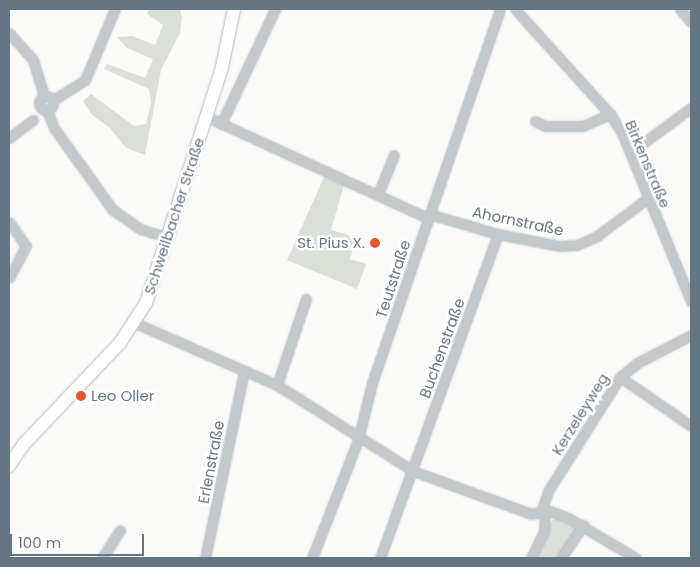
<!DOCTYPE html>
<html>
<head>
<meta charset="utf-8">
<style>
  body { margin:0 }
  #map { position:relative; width:700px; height:567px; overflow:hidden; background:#fafaf8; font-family:Poppins,sans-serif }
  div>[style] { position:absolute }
  .green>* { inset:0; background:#dadfd7 }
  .roads { filter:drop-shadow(0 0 1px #b3babf) drop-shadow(0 0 1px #b3babf) }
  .minor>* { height:9px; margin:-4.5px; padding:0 4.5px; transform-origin:4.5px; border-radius:4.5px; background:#c3c8cc }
  .minor>.ring { margin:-4.5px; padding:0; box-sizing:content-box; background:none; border:9px solid #c3c8cc; border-radius:50% }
  .secondary>* { height:12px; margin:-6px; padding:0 6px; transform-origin:6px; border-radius:6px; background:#fff }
  .dots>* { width:14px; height:14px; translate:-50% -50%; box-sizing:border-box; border:2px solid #fff; border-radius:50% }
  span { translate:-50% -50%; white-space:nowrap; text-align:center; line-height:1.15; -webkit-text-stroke:5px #fff; paint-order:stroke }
  .street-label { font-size:15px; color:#657683 }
  .poi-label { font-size:15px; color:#657683 }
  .right { translate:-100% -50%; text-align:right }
  .left { translate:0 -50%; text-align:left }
  .frame { position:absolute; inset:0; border:10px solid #657683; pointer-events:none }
  .scale { position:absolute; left:10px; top:534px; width:134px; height:22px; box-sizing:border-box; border:2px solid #657683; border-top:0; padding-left:6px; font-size:15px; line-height:18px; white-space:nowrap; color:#657683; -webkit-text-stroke:4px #fff; paint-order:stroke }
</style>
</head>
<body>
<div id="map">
  <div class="green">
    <i style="clip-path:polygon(149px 9px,180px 9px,182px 17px,180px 33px,161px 70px,145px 155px,126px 148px,110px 128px,92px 115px,83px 101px,91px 94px,134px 126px,146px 124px,151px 103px,149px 89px,104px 69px,107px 64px,145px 78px,153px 59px,127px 48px,117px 37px,132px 36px,155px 45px,163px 25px,147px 14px)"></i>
    <i style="clip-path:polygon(324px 177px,344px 185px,331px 230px,356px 237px,350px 259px,366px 264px,357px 289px,287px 260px)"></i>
    <i style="clip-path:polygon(554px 517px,579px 526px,558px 558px,533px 558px)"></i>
  </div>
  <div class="roads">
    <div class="minor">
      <i style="left:515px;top:9px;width:142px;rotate:47.9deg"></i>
      <i style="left:610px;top:114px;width:22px;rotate:58deg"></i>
      <i style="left:622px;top:133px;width:182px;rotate:67.7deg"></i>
      <i style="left:680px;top:9px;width:17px;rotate:50deg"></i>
      <i style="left:9px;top:33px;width:36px;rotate:48deg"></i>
      <i style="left:33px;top:60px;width:38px;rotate:73deg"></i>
      <i class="ring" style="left:39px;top:96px;width:5px;height:5px"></i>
      <i style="left:53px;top:100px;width:38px;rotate:-32deg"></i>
      <i style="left:85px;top:80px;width:77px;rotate:-67.1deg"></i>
      <i style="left:47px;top:110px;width:19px;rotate:69deg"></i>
      <i style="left:54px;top:128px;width:101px;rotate:54.3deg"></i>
      <i style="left:113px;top:210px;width:33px;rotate:35deg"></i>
      <i style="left:140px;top:229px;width:30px;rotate:17deg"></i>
      <i style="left:207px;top:117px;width:243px;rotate:24.6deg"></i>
      <i style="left:535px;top:121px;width:11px;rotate:27deg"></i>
      <i style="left:545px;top:126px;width:38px"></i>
      <i style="left:583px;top:126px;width:30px;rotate:-24deg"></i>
      <i style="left:221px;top:124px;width:127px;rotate:-64.8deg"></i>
      <i style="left:9px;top:138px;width:30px;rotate:-37deg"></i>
      <i style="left:631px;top:152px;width:74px;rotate:-36.3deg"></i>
      <i style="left:378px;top:194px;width:42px;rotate:-67.7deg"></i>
      <i style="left:429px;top:214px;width:72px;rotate:16.2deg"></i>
      <i style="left:498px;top:234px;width:62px;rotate:11.1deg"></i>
      <i style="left:559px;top:246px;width:18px;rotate:-3deg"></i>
      <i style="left:577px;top:245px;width:22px;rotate:-24deg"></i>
      <i style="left:597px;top:236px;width:64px;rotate:-36.7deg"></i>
      <i style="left:9px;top:222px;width:29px;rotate:55deg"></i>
      <i style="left:26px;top:246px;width:36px;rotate:118deg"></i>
      <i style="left:135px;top:323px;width:155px;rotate:23.6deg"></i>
      <i style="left:277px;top:385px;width:161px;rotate:32.3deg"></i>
      <i style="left:413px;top:471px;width:126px;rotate:20deg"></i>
      <i style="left:531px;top:514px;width:19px;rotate:-9deg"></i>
      <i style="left:550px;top:511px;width:19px;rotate:21deg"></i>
      <i style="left:568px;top:518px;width:79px;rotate:30.5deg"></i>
      <i style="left:620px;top:377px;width:86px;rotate:34.6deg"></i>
      <i style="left:277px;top:385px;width:91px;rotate:-71.4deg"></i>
      <i style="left:541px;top:513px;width:23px;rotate:-72deg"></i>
      <i style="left:548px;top:491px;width:135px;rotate:-57.7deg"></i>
      <i style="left:620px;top:377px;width:22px;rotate:-39deg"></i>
      <i style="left:637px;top:363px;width:61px;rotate:-27.4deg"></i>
      <i style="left:102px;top:558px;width:33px;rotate:-57deg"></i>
      <i style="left:205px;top:558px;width:191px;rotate:-78.2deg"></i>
      <i style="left:312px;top:558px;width:127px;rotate:-68.7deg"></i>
      <i style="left:358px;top:440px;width:59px;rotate:-76.2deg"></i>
      <i style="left:372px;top:383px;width:395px;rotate:-71.1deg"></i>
      <i style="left:380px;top:558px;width:345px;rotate:-70deg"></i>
      <i style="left:531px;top:558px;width:30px;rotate:-64deg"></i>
      <i style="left:544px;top:531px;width:19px;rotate:-87deg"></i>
      <i style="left:561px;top:558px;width:40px;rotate:-56deg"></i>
    </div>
    <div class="secondary">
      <i style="left:9px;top:466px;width:27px;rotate:-56deg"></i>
      <i style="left:24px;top:444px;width:139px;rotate:-46.5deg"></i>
      <i style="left:120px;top:343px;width:48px;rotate:-57deg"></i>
      <i style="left:146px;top:303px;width:248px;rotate:-72.1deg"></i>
      <i style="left:222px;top:67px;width:59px;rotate:-78.3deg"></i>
    </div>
  </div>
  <div class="dots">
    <i style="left:375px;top:243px;background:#e4572e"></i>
    <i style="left:81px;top:396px;background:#e4572e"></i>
  </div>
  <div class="street-label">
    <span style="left:648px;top:164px;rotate:67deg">Birkenstraße</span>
    <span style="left:174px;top:216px;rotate:-72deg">Schweilbacher Straße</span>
    <span style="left:518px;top:221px;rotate:12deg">Ahornstraße</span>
    <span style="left:393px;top:279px;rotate:-72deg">Teutstraße</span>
    <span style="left:442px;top:348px;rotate:-70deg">Buchenstraße</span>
    <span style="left:580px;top:414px;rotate:-58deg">Kerzeleyweg</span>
    <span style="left:211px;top:462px;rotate:-79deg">Erlenstraße</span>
  </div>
  <div class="poi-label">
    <span class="right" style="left:365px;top:243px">St. Pius X.</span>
    <span class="left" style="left:91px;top:396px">Leo Oller</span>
  </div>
  <div class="frame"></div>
  <div class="scale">100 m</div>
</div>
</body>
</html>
